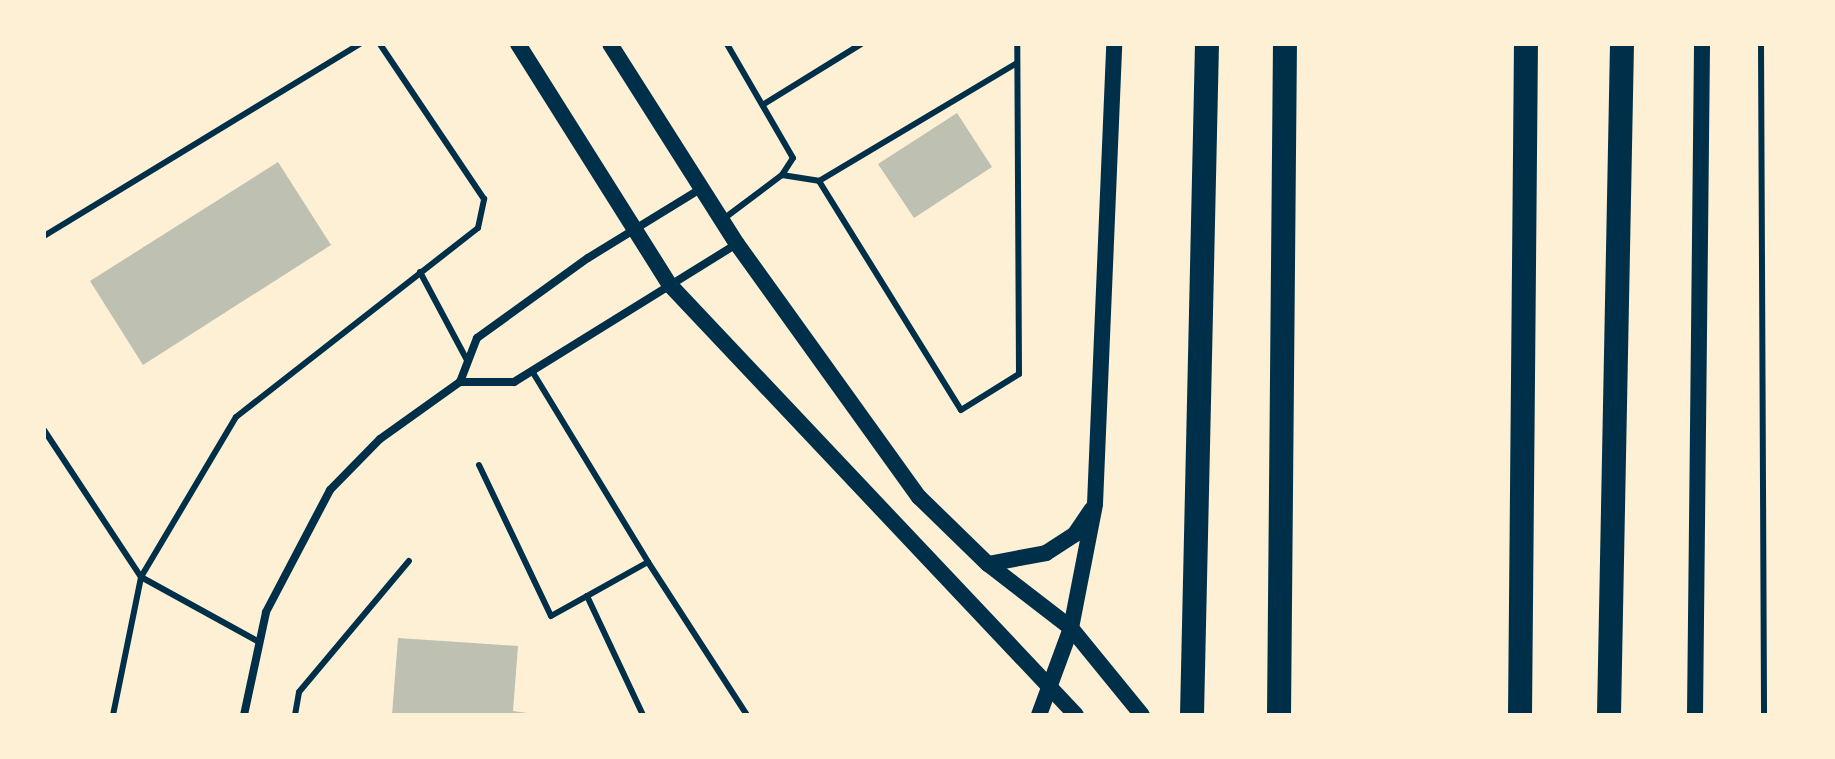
<!DOCTYPE html>
<html>
<head>
<meta charset="utf-8">
<style>
  body { margin:0 }
  #map { position:relative; width:1835px; height:759px; overflow:hidden; background:#fdf0d5; font-family:"DM Sans",sans-serif }
  div>[style] { position:absolute }
  .building>* { inset:0; background:#bec0b2 }
  .service>* { height:6px; margin:-3px; padding:0 3px; transform-origin:3px; border-radius:3px; background:#003049 }
  .minor>* { height:8px; margin:-4px; padding:0 4px; transform-origin:4px; border-radius:4px; background:#003049 }
  .secondary>* { height:16px; margin:-8px; padding:0 8px; transform-origin:8px; border-radius:8px; background:#003049 }
  .motorway>* { height:24px; margin:-12px; padding:0 12px; transform-origin:12px; border-radius:12px; background:#003049 }
  span { translate:-50% -50%; white-space:nowrap; text-align:center; line-height:1.15; -webkit-text-stroke:8px #fdf0d5; paint-order:stroke }
  .frame { position:absolute; inset:0; border:46px solid #fdf0d5; pointer-events:none }
</style>
</head>
<body>
<div id="map">
  <div class="building">
    <i style="clip-path:polygon(957px 113px,992px 167px,914px 218px,878px 164px)"></i>
    <i style="clip-path:polygon(278px 162px,331px 245px,143px 365px,90px 281px)"></i>
    <i style="clip-path:polygon(398px 638px,518px 646px,513px 711px,542px 715px,392px 715px)"></i>
  </div>
  <div class="service">
    <i style="left:1761px;top:44px;width:671px;rotate:89.74deg"></i>
    <i style="left:764px;top:104px;width:114px;rotate:-31.7deg"></i>
    <i style="left:782px;top:175px;width:37px;rotate:9deg"></i>
    <i style="left:819px;top:181px;width:269px;rotate:58.2deg"></i>
    <i style="left:961px;top:410px;width:68px;rotate:-31.8deg"></i>
    <i style="left:1019px;top:374px;width:330px;rotate:-90.3deg"></i>
    <i style="left:819px;top:181px;width:230px;rotate:-30.8deg"></i>
    <i style="left:722px;top:220px;width:75px;rotate:-36.9deg"></i>
    <i style="left:782px;top:175px;width:20px;rotate:-57deg"></i>
    <i style="left:793px;top:158px;width:132px;rotate:-120.1deg"></i>
    <i style="left:44px;top:236px;width:370px;rotate:-31.3deg"></i>
    <i style="left:420px;top:272px;width:102px;rotate:61.9deg"></i>
    <i style="left:532px;top:371px;width:223px;rotate:58.7deg"></i>
    <i style="left:648px;top:562px;width:70px;rotate:150.9deg"></i>
    <i style="left:587px;top:596px;width:132px;rotate:64.8deg"></i>
    <i style="left:44px;top:430px;width:176px;rotate:56.6deg"></i>
    <i style="left:141px;top:577px;width:135px;rotate:28.8deg"></i>
    <i style="left:479px;top:465px;width:167px;rotate:64.5deg"></i>
    <i style="left:551px;top:616px;width:41px;rotate:-29.1deg"></i>
    <i style="left:648px;top:562px;width:182px;rotate:57.1deg"></i>
    <i style="left:113px;top:715px;width:141px;rotate:-78.5deg"></i>
    <i style="left:141px;top:577px;width:186px;rotate:-59.3deg"></i>
    <i style="left:236px;top:417px;width:307px;rotate:-38deg"></i>
    <i style="left:478px;top:228px;width:30px;rotate:-78deg"></i>
    <i style="left:484px;top:199px;width:187px;rotate:-123.9deg"></i>
    <i style="left:295px;top:715px;width:23px;rotate:-80deg"></i>
    <i style="left:299px;top:692px;width:171px;rotate:-50deg"></i>
  </div>
  <div class="minor">
    <i style="left:460px;top:382px;width:54px"></i>
    <i style="left:514px;top:382px;width:262px;rotate:-31.8deg"></i>
    <i style="left:244px;top:715px;width:105px;rotate:-77.9deg"></i>
    <i style="left:266px;top:612px;width:138px;rotate:-62.3deg"></i>
    <i style="left:330px;top:490px;width:71px;rotate:-45.6deg"></i>
    <i style="left:380px;top:439px;width:98px;rotate:-35.5deg"></i>
    <i style="left:460px;top:382px;width:47px;rotate:-68.9deg"></i>
    <i style="left:477px;top:338px;width:137px;rotate:-35.8deg"></i>
    <i style="left:588px;top:258px;width:134px;rotate:-31.6deg"></i>
  </div>
  <div class="secondary">
    <i style="left:518px;top:44px;width:285px;rotate:57.8deg"></i>
    <i style="left:670px;top:285px;width:591px;rotate:46.64deg"></i>
    <i style="left:610px;top:44px;width:237px;rotate:57.6deg"></i>
    <i style="left:737px;top:244px;width:312px;rotate:54.3deg"></i>
    <i style="left:919px;top:497px;width:96px;rotate:44.2deg"></i>
    <i style="left:988px;top:564px;width:105px;rotate:37.6deg"></i>
    <i style="left:1071px;top:628px;width:112px;rotate:50.8deg"></i>
    <i style="left:988px;top:564px;width:59px;rotate:-10.7deg"></i>
    <i style="left:1046px;top:553px;width:35px;rotate:-33deg"></i>
    <i style="left:1075px;top:534px;width:30px;rotate:-56deg"></i>
    <i style="left:1039px;top:715px;width:93px;rotate:-69.8deg"></i>
    <i style="left:1071px;top:628px;width:126px;rotate:-79deg"></i>
    <i style="left:1095px;top:504px;width:460px;rotate:-87.6deg"></i>
    <i style="left:1695px;top:715px;width:671px;rotate:-89.4deg"></i>
  </div>
  <div class="motorway">
    <i style="left:1192px;top:715px;width:671px;rotate:-88.72deg"></i>
    <i style="left:1279px;top:715px;width:671px;rotate:-89.49deg"></i>
    <i style="left:1520px;top:715px;width:671px;rotate:-89.49deg"></i>
    <i style="left:1609px;top:715px;width:671px;rotate:-88.89deg"></i>
  </div>
  <div class="frame"></div>
</div>
</body>
</html>
